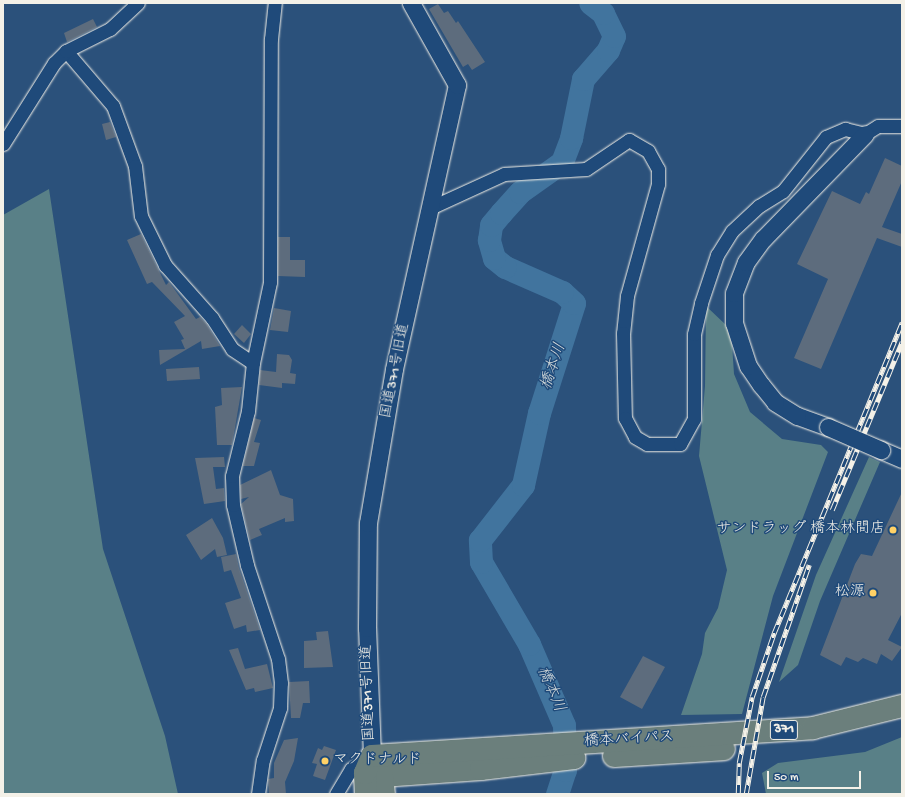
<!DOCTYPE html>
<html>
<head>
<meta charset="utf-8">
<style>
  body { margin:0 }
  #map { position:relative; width:905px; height:797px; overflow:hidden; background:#2b517b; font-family:"Gochi Hand","Klee One",sans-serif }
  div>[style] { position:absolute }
  .green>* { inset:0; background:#598087 }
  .river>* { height:23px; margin:-11.5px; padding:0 11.5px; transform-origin:11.5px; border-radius:11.5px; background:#41749e }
  .building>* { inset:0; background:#5d6c7d }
  .roads { filter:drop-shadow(0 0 1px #f4f1e8) drop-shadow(0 0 1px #f4f1e8) }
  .minor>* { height:13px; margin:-6.5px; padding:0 6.5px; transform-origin:6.5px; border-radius:6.5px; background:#1f4a7a }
  .tertiary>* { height:17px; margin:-8.5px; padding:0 8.5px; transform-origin:8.5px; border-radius:8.5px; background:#1f4a7a }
  .trunk>* { height:22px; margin:-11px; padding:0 11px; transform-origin:11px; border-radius:11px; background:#6b7f7c }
  .rail>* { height:4.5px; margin-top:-2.25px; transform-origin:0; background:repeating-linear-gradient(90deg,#1f4a7a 0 9px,#f4f1e8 0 18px); box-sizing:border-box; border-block:1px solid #f4f1e8 }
  .bridges { filter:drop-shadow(0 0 1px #f4f1e8) drop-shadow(0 0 1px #f4f1e8) }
  .tertiary-bridge>* { height:17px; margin:-8.5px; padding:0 8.5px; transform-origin:8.5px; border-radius:8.5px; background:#1f4a7a }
  .dots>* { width:11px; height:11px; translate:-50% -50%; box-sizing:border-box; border:2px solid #1f4a7a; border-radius:50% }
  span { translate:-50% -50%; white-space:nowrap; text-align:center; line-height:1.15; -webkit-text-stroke:3px #1f4a7a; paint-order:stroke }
  .shield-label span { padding:1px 3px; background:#1f4a7a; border:1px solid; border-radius:3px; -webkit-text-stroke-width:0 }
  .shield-label { font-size:14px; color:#f4f1e8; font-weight:700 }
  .street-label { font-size:15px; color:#f4f1e8 }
  .poi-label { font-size:15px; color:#f4f1e8 }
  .right { translate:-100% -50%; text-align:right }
  .left { translate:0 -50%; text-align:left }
  .water-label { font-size:16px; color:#d9dedd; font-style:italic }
  .frame { position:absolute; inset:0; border:4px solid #f4f1e8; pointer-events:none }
  .scale { position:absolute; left:767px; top:771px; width:94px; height:18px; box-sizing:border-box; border:2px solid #f4f1e8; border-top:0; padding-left:5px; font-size:12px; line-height:14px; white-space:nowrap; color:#f4f1e8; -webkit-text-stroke:3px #1f4a7a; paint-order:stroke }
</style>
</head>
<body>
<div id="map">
  <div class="green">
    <i style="clip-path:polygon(49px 189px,103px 549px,165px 736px,178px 794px,3px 794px,3px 215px)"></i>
    <i style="clip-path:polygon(706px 306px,727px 326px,732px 344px,734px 374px,750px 412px,782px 439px,821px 445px,828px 452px,773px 596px,742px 714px,681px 715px,702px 654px,705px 633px,718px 608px,727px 570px,699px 456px,705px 386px)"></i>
    <i style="clip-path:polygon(869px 457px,880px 462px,820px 601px,798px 665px,779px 682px,816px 575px)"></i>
    <i style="clip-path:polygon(902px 737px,901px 794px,766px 794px,762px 773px,778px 763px,865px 752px)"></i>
  </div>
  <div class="river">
    <i style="left:557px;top:794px;width:25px;rotate:-72deg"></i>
    <i style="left:565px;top:770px;width:45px;rotate:-91.3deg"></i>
    <i style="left:564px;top:725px;width:88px;rotate:-113.4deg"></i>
    <i style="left:529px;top:644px;width:95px;rotate:-120.3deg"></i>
    <i style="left:481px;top:562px;width:22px;rotate:-93deg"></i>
    <i style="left:480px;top:540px;width:70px;rotate:-52deg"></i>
    <i style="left:523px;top:485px;width:74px;rotate:-77.5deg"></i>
    <i style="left:539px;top:413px;width:115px;rotate:-72.3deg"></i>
    <i style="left:574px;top:303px;width:16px;rotate:-137deg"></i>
    <i style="left:562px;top:292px;width:62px;rotate:-156.3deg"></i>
    <i style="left:505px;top:267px;width:14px;rotate:-141deg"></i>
    <i style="left:494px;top:258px;width:19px;rotate:-106deg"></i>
    <i style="left:489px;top:240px;width:15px;rotate:-82deg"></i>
    <i style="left:491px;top:225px;width:16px;rotate:-50deg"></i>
    <i style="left:501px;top:213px;width:28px;rotate:-48deg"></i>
    <i style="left:520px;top:192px;width:52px;rotate:-35.5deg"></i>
    <i style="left:562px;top:162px;width:26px;rotate:-69deg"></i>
    <i style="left:571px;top:138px;width:60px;rotate:-78.5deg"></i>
    <i style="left:583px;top:79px;width:38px;rotate:-49deg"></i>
    <i style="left:608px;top:50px;width:15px;rotate:-67deg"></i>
    <i style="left:614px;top:36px;width:25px;rotate:-116deg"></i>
    <i style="left:603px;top:13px;width:16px;rotate:-142deg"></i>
  </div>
  <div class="building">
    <i style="clip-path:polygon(438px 4px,444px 13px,448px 11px,456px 23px,458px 21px,485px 62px,472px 70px,468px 64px,463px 67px,429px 9px)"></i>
    <i style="clip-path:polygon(93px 19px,97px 27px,67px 42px,64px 33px)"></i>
    <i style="clip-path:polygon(110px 122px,116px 137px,106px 140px,102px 124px)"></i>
    <i style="clip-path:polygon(885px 158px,902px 166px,902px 181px,882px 227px,902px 234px,902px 247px,877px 238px,821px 369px,794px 358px,828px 279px,797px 264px,832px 191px,860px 204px,866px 192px,869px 194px)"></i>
    <i style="clip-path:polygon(141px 234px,166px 285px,169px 282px,196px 319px,200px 317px,206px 323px,220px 346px,202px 349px,201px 341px,160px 365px,159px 350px,185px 349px,181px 340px,184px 339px,174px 322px,185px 316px,152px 282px,147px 284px,127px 240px)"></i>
    <i style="clip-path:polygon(278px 237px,290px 237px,290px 260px,305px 260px,305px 277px,278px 276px)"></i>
    <i style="clip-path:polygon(274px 308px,291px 311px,288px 332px,270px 330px)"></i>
    <i style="clip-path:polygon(242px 325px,251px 334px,244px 343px,234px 334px)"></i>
    <i style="clip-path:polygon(277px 354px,289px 355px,292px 360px,290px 373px,296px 374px,295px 384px,282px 383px,282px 388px,259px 385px,260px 370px,276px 372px)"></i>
    <i style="clip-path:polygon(199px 367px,200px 379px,167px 381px,166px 369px)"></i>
    <i style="clip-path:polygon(242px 387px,232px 445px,217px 445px,215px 407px,222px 405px,221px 388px)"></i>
    <i style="clip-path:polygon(254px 418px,261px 420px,254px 442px,260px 443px,254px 466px,243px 466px)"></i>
    <i style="clip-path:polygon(224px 457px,225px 467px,213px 467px,216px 489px,224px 488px,225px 501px,204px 504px,195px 458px)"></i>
    <i style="clip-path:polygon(271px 470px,280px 495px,293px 499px,294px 521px,285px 522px,285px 518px,259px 529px,262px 535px,250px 540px,241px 504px,249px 497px,241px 499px,240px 485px)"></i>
    <i style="clip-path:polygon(902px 492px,902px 613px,888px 640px,902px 647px,892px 661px,881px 654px,877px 664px,863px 658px,858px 662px,846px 657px,841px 666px,820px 655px,855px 564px,861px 554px,872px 556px)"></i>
    <i style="clip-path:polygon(212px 518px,223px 538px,227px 555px,217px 557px,215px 549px,201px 560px,186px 535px)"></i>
    <i style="clip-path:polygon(236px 554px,239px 568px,260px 630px,247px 632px,246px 625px,234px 629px,225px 603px,241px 598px,231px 570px,224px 572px,221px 557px)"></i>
    <i style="clip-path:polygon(328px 631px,333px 667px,304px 668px,304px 641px,317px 640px,316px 632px)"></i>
    <i style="clip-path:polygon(238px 648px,245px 669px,267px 664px,273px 688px,255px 692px,254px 688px,246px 690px,229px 650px)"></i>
    <i style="clip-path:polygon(643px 656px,665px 667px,642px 709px,620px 697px)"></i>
    <i style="clip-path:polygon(309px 681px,310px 703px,303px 703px,300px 718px,291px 718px,289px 682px)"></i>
    <i style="clip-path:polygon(298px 738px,294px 761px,285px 782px,286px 794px,269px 794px,268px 779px,274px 778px,274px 763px,284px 740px)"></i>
    <i style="clip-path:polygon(324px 746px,336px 750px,325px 780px,313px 776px,317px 764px,312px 763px,318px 748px,322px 750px)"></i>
  </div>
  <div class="roads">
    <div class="minor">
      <i style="left:66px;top:51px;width:72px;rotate:49.5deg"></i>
      <i style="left:113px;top:106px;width:64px;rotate:69.9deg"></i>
      <i style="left:135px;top:166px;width:50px;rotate:83.2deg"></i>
      <i style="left:141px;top:216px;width:55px;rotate:63.9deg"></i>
      <i style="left:165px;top:265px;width:71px;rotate:48.4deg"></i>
      <i style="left:212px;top:318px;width:37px;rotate:57deg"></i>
      <i style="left:232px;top:349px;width:25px;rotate:34deg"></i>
      <i style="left:3px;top:144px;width:96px;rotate:-57.8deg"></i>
      <i style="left:54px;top:63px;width:17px;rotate:-45deg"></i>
      <i style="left:66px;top:51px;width:49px;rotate:-26.6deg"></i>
      <i style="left:110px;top:29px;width:38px;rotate:-43deg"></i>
      <i style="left:432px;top:207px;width:79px;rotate:-24.6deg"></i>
      <i style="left:504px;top:174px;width:82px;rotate:-3.5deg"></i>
      <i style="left:586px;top:169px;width:52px;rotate:-34deg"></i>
      <i style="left:629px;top:140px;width:22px;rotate:30deg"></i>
      <i style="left:648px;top:151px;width:21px;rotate:61deg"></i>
      <i style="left:658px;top:169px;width:15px;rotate:90deg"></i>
      <i style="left:658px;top:184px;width:116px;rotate:105.5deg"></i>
      <i style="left:627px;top:296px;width:37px;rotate:96deg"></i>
      <i style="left:623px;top:333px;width:85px;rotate:88.7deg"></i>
      <i style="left:625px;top:418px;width:21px;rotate:62deg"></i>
      <i style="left:635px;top:437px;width:14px;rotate:30deg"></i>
      <i style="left:647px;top:444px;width:33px"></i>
      <i style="left:680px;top:444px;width:29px;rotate:-61deg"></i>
      <i style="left:694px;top:419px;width:85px;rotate:-90deg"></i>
      <i style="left:694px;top:334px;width:32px;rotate:-77deg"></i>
      <i style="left:701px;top:303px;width:51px;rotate:-71.6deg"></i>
      <i style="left:717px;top:255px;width:28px;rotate:-58deg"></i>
      <i style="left:732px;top:231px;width:37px;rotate:-43deg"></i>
      <i style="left:759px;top:206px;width:28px;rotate:-32deg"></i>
      <i style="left:783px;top:191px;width:69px;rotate:-51.5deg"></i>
      <i style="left:826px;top:137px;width:21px;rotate:-23deg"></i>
      <i style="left:845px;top:129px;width:21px;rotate:14deg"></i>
      <i style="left:865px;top:134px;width:15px;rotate:-32deg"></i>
      <i style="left:878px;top:126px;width:24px"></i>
      <i style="left:258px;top:794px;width:34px;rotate:-82deg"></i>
      <i style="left:263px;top:760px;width:55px;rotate:-71.9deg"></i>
      <i style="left:280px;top:708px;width:25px;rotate:-88deg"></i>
      <i style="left:281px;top:683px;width:24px;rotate:-97deg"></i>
      <i style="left:278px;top:659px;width:99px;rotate:-108.3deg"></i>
      <i style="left:247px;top:565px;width:62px;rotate:-103.1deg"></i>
      <i style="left:233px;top:505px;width:29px;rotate:-92deg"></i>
      <i style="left:232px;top:476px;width:67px;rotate:-76.2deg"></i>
      <i style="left:248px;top:411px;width:48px;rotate:-84.1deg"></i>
      <i style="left:253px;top:363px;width:83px;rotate:-78.1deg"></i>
      <i style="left:270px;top:282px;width:243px;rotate:-89.8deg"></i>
      <i style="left:271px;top:39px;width:36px;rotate:-84deg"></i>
      <i style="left:336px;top:794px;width:29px;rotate:-59deg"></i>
      <i style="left:351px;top:769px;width:25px;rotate:-32deg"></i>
    </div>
    <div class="tertiary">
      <i style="left:828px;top:427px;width:33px;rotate:-160deg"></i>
      <i style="left:797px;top:416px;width:26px;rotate:-148deg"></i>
      <i style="left:775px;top:402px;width:22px;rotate:-129deg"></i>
      <i style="left:761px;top:385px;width:23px;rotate:-124deg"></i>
      <i style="left:748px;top:366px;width:45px;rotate:-108deg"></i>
      <i style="left:734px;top:323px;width:30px;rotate:-90deg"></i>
      <i style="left:734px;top:293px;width:33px;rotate:-69deg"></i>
      <i style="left:746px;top:262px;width:29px;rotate:-54deg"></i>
      <i style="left:763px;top:239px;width:146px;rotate:-45.8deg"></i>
      <i style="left:881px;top:450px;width:23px;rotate:23deg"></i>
      <i style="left:377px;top:766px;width:11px;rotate:-117deg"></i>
      <i style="left:372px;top:756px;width:128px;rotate:-92.2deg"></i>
      <i style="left:367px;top:628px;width:105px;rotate:-89.5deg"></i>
      <i style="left:368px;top:523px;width:156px;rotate:-80.4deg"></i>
      <i style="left:394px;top:369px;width:291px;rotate:-77.5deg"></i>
      <i style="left:457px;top:85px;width:94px;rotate:-119.3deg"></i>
    </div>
    <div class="trunk">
      <i style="left:614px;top:756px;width:110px;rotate:-3.6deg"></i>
      <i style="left:365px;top:773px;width:17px;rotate:10deg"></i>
      <i style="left:382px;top:776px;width:99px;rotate:-4deg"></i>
      <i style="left:481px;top:769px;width:94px;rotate:-6.7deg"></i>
      <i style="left:382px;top:776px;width:18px;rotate:84deg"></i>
      <i style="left:366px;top:794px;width:21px;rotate:-93deg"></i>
      <i style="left:365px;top:773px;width:18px;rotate:-68deg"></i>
      <i style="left:372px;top:756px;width:442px;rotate:-3.6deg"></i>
      <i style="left:813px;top:728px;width:92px;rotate:-13.9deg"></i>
    </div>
  </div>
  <div class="rail">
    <i style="left:832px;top:510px;width:182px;rotate:-67.4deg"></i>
    <i style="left:738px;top:794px;width:31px;rotate:-88deg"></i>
    <i style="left:739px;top:763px;width:67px;rotate:-78.9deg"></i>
    <i style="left:752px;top:697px;width:68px;rotate:-71deg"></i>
    <i style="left:774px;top:633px;width:336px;rotate:-67.6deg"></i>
    <i style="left:746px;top:794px;width:98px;rotate:-80.1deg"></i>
    <i style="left:763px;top:697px;width:140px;rotate:-70.8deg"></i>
  </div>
  <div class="bridges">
    <div class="tertiary-bridge">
      <i style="left:828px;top:427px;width:58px;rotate:23.5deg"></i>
    </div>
  </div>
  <div class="dots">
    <i style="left:893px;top:530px;background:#ffd166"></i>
    <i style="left:873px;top:593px;background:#ffd166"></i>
    <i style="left:325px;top:761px;background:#ffd166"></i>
  </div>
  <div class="shield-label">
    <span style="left:784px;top:730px">371</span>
  </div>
  <div class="street-label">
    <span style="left:396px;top:371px;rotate:-79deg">国道371号旧道</span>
    <span style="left:369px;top:693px;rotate:-92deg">国道371号旧道</span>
    <span style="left:629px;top:740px;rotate:-3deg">橋本バイパス</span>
  </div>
  <div class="poi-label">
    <span class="right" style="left:885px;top:530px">サンドラッグ 橋本林間店</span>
    <span class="right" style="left:865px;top:593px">松源</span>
    <span class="left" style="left:333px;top:761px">マクドナルド</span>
  </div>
  <div class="water-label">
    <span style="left:555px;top:367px;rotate:-71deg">橋本川</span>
    <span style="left:549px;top:690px;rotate:67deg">橋本川</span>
  </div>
  <div class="frame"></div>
  <div class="scale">50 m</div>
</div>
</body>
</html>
